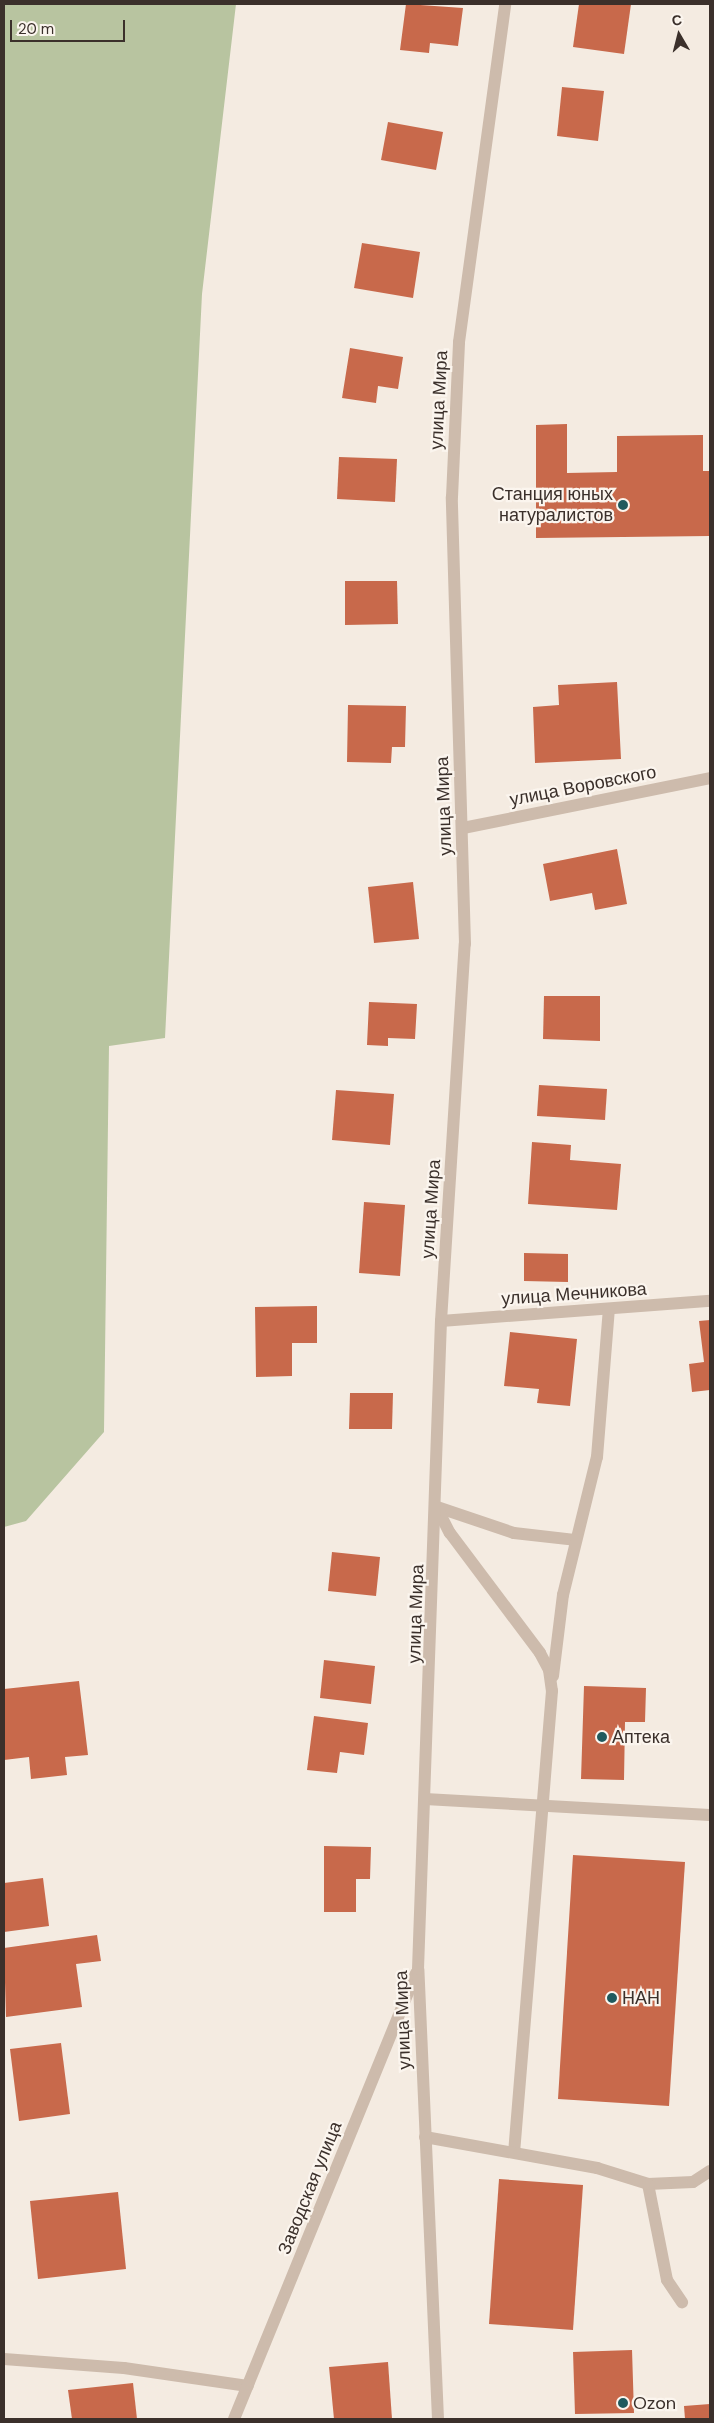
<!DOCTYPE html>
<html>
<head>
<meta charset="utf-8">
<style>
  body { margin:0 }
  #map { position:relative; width:714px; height:2423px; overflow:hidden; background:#f4ebe1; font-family:"DM Sans",sans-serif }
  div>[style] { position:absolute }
  .green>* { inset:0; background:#b8c4a0 }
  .building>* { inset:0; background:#c8694b }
  .minor>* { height:12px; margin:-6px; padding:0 6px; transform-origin:6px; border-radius:6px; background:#cdbbac }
  .dots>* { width:14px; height:14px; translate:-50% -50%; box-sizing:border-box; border:2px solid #fbf5ee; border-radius:50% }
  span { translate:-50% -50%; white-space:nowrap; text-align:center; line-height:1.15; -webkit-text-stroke:4.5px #fbf5ee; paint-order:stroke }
  .street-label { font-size:18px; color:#3b302b }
  .poi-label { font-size:18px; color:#3b302b }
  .right { translate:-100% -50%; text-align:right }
  .left { translate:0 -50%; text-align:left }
  .frame { position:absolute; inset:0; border:5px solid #3b302b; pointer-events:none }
  .north { position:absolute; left:654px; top:10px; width:50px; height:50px; -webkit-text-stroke:4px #fbf5ee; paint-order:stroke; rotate:352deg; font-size:14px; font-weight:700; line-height:20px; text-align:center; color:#3b302b }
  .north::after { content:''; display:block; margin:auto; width:18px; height:22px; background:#3b302b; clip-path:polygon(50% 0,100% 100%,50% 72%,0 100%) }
  .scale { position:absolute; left:10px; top:20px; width:115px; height:22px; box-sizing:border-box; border:2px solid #3b302b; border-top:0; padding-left:6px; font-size:15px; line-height:18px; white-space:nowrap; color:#3b302b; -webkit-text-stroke:4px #fbf5ee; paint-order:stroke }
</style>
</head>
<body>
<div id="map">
  <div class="green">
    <i style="clip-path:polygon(4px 4px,236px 4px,202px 294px,165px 1038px,109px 1046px,104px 1432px,26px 1521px,4px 1527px)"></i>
  </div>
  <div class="building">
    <i style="clip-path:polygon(406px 4px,463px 8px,458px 46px,430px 43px,429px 53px,400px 50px)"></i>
    <i style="clip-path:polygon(579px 4px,631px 4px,624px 54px,573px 47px)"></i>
    <i style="clip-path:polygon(562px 87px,604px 91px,598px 141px,557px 136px)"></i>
    <i style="clip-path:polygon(388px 122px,443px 132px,436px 170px,381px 160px)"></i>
    <i style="clip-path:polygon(362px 243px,420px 252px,413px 298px,354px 288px)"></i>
    <i style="clip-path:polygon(350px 348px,403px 357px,398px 389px,378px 386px,376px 403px,342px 398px)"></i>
    <i style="clip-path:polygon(567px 424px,567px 473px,617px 472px,617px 436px,703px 435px,703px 471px,710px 471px,710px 536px,536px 538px,536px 425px)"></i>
    <i style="clip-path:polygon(339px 457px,397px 459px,395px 502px,337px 499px)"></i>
    <i style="clip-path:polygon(345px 581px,397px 581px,398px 624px,345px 625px)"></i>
    <i style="clip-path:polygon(617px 682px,621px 759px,535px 763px,533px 707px,559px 705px,558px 685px)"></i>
    <i style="clip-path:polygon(348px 705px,406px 706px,405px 747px,392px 747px,391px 763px,347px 762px)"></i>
    <i style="clip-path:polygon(617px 849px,627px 904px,595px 910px,592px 893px,550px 901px,543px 864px)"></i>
    <i style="clip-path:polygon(413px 882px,419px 939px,374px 943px,368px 887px)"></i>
    <i style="clip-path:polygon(544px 996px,600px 996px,600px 1041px,543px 1039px)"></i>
    <i style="clip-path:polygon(369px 1002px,417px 1004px,415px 1039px,388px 1038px,388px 1046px,367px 1045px)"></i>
    <i style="clip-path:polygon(539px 1085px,607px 1089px,605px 1120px,537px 1116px)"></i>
    <i style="clip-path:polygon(336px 1090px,394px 1094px,390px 1145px,332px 1140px)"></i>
    <i style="clip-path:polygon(532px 1142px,571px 1145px,570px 1160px,621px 1164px,617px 1210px,528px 1204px)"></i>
    <i style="clip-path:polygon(364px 1202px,405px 1205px,400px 1276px,359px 1273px)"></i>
    <i style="clip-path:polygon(524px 1253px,568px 1254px,568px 1282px,524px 1281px)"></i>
    <i style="clip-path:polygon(317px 1306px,317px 1343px,292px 1343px,292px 1376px,256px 1377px,255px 1307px)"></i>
    <i style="clip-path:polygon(710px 1320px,710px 1390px,692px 1392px,689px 1364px,704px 1362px,699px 1321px)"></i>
    <i style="clip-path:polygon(510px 1332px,577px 1339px,570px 1406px,537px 1403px,539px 1389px,504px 1386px)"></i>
    <i style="clip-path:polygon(350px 1393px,393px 1393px,392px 1429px,349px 1429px)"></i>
    <i style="clip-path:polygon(332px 1552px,380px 1557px,376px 1596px,328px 1591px)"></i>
    <i style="clip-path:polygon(324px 1660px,375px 1666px,371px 1704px,320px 1698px)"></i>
    <i style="clip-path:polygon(79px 1681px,88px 1755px,65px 1757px,67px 1775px,31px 1779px,29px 1757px,4px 1760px,4px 1689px)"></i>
    <i style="clip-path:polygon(584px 1686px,646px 1688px,645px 1722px,625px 1722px,624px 1780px,581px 1779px)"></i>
    <i style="clip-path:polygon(314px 1716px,368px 1723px,364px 1755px,340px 1752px,337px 1773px,307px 1770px)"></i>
    <i style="clip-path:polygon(324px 1846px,371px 1847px,370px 1879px,356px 1879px,356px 1912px,324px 1912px)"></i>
    <i style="clip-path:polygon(573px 1855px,685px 1862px,669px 2106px,558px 2099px)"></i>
    <i style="clip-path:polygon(43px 1878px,49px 1926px,4px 1932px,4px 1883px)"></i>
    <i style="clip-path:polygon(97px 1935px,101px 1961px,76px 1964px,82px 2007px,6px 2017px,4px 1948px)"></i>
    <i style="clip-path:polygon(61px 2043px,70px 2114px,19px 2121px,10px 2049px)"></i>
    <i style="clip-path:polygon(499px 2179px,583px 2185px,573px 2330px,489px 2324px)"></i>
    <i style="clip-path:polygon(118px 2192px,126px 2269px,38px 2279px,30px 2201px)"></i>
    <i style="clip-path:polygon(632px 2350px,634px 2413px,575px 2414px,573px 2352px)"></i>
    <i style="clip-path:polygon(388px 2362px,392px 2419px,334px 2419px,329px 2367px)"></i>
    <i style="clip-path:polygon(133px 2383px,137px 2419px,72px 2419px,68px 2390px)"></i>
    <i style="clip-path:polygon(710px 2404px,710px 2419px,685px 2419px,684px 2406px)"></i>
  </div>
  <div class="minor">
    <i style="left:463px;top:828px;width:252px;rotate:-11.4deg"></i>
    <i style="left:441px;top:1321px;width:270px;rotate:-4.3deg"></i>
    <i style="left:437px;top:1507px;width:81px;rotate:18.7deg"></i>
    <i style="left:514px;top:1533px;width:61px;rotate:6.5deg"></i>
    <i style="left:437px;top:1508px;width:28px;rotate:63deg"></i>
    <i style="left:450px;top:1533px;width:150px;rotate:53.1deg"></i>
    <i style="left:540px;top:1653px;width:19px;rotate:62deg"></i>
    <i style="left:549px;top:1670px;width:21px;rotate:82deg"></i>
    <i style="left:552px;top:1691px;width:462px;rotate:94.7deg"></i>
    <i style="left:553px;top:1676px;width:82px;rotate:-83deg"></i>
    <i style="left:563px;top:1595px;width:142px;rotate:-76.2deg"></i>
    <i style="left:597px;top:1457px;width:148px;rotate:-85.4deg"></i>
    <i style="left:425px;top:1799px;width:285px;rotate:3.2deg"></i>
    <i style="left:425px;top:2137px;width:175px;rotate:10.2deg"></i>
    <i style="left:597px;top:2168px;width:53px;rotate:17.4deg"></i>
    <i style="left:648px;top:2184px;width:45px;rotate:-2.5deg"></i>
    <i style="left:693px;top:2182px;width:20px;rotate:-33deg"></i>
    <i style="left:648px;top:2184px;width:98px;rotate:78.8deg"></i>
    <i style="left:667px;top:2280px;width:27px;rotate:56deg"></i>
    <i style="left:4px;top:2359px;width:120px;rotate:4.3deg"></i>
    <i style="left:124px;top:2368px;width:125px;rotate:8.3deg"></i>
    <i style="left:234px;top:2419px;width:481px;rotate:-67.8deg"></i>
    <i style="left:438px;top:2419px;width:450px;rotate:-92.5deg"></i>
    <i style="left:418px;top:1969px;width:648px;rotate:-87.97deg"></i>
    <i style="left:441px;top:1321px;width:378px;rotate:-86.4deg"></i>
    <i style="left:465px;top:944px;width:447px;rotate:-91.7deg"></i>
    <i style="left:452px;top:497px;width:155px;rotate:-87.4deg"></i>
    <i style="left:459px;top:342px;width:341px;rotate:-82.2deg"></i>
  </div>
  <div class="dots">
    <i style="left:623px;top:505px;background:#1f5a5e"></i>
    <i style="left:602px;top:1737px;background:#1f5a5e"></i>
    <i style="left:612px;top:1998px;background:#1f5a5e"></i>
    <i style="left:623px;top:2403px;background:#1f5a5e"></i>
  </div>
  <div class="street-label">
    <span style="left:439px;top:400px;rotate:-87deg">улица Мира</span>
    <span style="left:583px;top:786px;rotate:-11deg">улица Воровского</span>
    <span style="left:444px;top:806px;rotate:-92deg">улица Мира</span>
    <span style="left:431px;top:1209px;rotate:-86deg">улица Мира</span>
    <span style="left:574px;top:1294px;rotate:-4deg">улица Мечникова</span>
    <span style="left:416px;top:1614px;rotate:-88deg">улица Мира</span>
    <span style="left:403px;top:2020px;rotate:-92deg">улица Мира</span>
    <span style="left:310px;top:2188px;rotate:-68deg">Заводская улица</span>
  </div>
  <div class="poi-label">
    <span class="right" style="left:613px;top:505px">Станция юных<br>натуралистов</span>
    <span class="left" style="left:612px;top:1737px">Аптека</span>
    <span class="left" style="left:622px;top:1998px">НАН</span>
    <span class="left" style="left:633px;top:2403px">Ozon</span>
  </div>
  <div class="frame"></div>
  <div class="north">С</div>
  <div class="scale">20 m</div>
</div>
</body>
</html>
